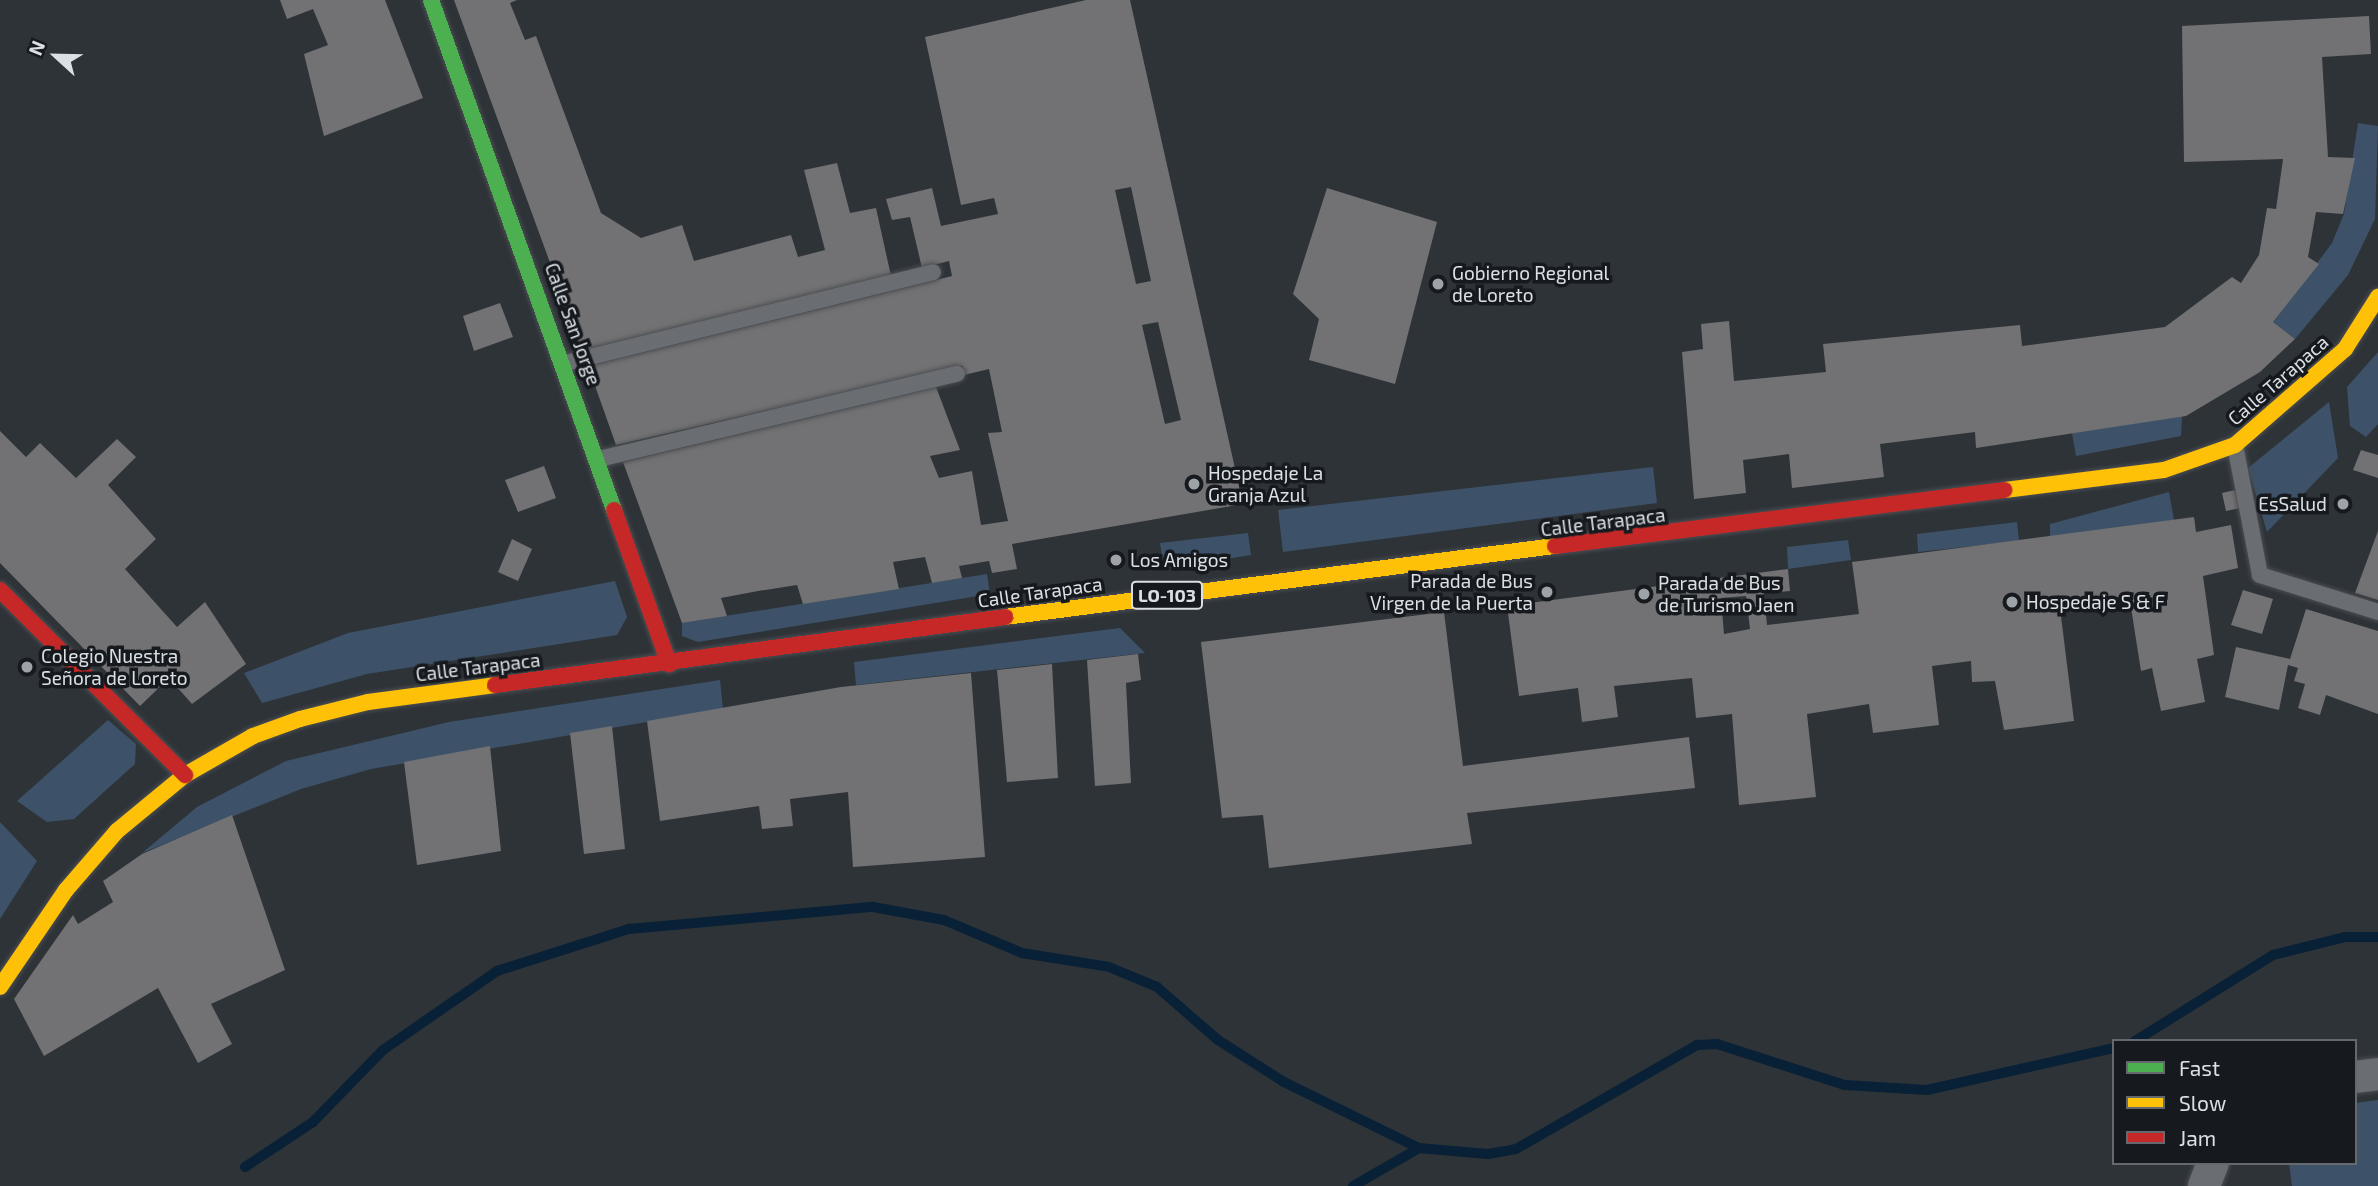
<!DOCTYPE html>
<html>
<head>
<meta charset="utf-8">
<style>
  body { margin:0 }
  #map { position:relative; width:2378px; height:1186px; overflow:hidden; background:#2e3338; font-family:"Exo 2",sans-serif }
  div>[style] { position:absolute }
  .green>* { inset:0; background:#3d5268 }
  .stream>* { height:10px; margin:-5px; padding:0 5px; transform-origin:5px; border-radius:5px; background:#092136 }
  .building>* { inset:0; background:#727173 }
  .roads { filter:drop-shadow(0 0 2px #4b4e52) drop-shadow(0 0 2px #4b4e52) }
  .lane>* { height:16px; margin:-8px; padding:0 8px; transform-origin:8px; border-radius:8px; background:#6a6d71 }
  .street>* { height:32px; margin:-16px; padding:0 16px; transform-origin:16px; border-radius:16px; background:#6a6d71 }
  .fast>* { height:16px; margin:-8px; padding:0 8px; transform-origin:8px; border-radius:8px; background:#4caf50 }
  .slow>* { height:16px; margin:-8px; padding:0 8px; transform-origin:8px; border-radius:8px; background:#ffc107 }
  .jam>* { height:16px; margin:-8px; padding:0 8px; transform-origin:8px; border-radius:8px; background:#c62828 }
  .dots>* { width:19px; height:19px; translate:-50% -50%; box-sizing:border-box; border:4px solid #161a1e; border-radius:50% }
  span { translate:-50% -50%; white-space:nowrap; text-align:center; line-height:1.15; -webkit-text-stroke:7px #161a1e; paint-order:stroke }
  .shield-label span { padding:2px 5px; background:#161a1e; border:2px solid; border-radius:5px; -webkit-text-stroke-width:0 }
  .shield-label { font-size:18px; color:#dbe0e5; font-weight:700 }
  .poi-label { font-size:19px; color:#dbe0e5 }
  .left { translate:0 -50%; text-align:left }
  .right { translate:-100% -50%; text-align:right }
  .street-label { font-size:19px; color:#dbe0e5 }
  .legend { position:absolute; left:2112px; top:1039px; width:245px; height:126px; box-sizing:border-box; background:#161a1e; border:2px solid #65696e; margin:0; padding:9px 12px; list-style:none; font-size:21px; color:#dbe0e5 }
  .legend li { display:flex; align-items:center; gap:14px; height:35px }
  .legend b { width:35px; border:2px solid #65696e }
  .north { position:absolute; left:21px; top:21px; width:70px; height:70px; -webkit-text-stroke:5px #161a1e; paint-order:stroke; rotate:292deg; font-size:19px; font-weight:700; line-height:28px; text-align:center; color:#dbe0e5 }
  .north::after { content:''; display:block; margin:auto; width:24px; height:32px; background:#dbe0e5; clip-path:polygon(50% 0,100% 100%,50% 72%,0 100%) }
</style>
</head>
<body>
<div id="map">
  <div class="green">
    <i style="clip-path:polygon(2358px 123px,2378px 126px,2375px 219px,2348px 275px,2295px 339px,2273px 322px,2332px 243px,2344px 214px)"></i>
    <i style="clip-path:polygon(2378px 352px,2378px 424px,2366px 437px,2350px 426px,2347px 387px)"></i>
    <i style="clip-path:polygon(2329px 402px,2338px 458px,2267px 532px,2248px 468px)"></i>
    <i style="clip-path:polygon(2182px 416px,2181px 436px,2076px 456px,2072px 433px)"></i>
    <i style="clip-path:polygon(1653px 467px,1657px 503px,1283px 552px,1278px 510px)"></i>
    <i style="clip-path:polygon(2169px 492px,2174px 520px,2050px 537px,2050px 524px)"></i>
    <i style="clip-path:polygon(2017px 522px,2019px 541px,1918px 552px,1917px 534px)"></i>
    <i style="clip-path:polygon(1248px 533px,1251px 555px,1164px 569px,1160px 543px)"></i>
    <i style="clip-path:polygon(1848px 540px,1851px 560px,1788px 569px,1787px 547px)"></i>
    <i style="clip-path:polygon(987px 574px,990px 594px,698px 642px,682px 636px,682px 623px)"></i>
    <i style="clip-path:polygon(615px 581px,627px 617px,617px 635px,367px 674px,262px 703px,244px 673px,348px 633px)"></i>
    <i style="clip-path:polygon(1120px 628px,1145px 653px,856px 685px,854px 662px)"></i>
    <i style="clip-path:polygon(720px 680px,723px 709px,371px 769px,301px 789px,142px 853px,197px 807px,286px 761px,449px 722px)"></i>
    <i style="clip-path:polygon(108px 720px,136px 744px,135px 764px,74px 819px,47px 822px,17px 801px)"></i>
    <i style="clip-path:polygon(0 822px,37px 861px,0 919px)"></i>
    <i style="clip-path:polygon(2378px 1100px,2378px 1186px,2292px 1186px,2289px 1163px,2355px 1163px,2355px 1103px)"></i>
  </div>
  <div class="stream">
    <i style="left:2135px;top:1041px;width:163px;rotate:-31.9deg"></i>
    <i style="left:2273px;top:955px;width:74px;rotate:-14deg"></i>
    <i style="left:2345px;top:937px;width:33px"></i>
    <i style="left:245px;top:1167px;width:82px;rotate:-33.5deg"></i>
    <i style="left:313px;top:1122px;width:100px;rotate:-45.8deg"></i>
    <i style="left:383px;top:1050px;width:139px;rotate:-34.7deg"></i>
    <i style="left:497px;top:971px;width:139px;rotate:-17.7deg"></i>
    <i style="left:629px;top:929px;width:245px;rotate:-5.2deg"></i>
    <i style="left:873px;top:907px;width:72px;rotate:10.4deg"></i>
    <i style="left:944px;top:920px;width:85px;rotate:22.9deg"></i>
    <i style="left:1022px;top:953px;width:88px;rotate:9.1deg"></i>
    <i style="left:1109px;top:967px;width:52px;rotate:22.6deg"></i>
    <i style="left:1157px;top:987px;width:81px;rotate:41deg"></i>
    <i style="left:1218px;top:1040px;width:78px;rotate:32.5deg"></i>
    <i style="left:1284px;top:1082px;width:150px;rotate:26.1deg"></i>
    <i style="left:1353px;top:1186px;width:76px;rotate:-29.9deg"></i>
    <i style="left:1419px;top:1148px;width:69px;rotate:5deg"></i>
    <i style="left:1488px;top:1154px;width:28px;rotate:-10deg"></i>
    <i style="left:1516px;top:1149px;width:209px;rotate:-29.9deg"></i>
    <i style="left:1697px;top:1045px;width:20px;rotate:-3deg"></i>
    <i style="left:1717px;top:1044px;width:134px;rotate:17.8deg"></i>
    <i style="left:1845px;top:1085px;width:82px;rotate:3.5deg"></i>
    <i style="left:1927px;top:1090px;width:192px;rotate:-12.7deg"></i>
  </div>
  <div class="building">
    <i style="clip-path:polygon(280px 0,385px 0,423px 98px,324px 136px,304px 54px,328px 45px,313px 9px,287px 19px)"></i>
    <i style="clip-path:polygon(454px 0,517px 0,510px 3px,525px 40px,536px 36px,601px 213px,641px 238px,682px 225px,694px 261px,791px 235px,798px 257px,825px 250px,804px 170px,837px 163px,850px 213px,876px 208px,891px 276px,583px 353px)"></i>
    <i style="clip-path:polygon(evenodd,1086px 0,1130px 0,1243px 504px,1012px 544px,1017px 569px,992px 573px,989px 561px,959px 566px,962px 578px,932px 583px,925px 557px,893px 562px,899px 589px,803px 604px,797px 585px,758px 591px,721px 598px,727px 616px,682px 623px,623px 462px,936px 387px,960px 450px,930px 456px,939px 478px,972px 471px,981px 525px,1008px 521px,988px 433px,1002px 432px,989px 369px,964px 375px,962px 366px,616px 445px,588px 366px,952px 276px,949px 261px,922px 268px,910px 217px,892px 220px,886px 199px,932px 188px,941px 226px,998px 214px,994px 198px,961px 205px,925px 37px,1086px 0,1131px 187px,1151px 281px,1136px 284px,1115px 190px,1131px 187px,1086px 0,1158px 322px,1181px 420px,1165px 424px,1142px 325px,1158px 322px)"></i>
    <i style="clip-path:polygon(2369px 16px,2371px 54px,2322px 57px,2328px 157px,2355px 158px,2343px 214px,2316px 212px,2308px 257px,2319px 264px,2273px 322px,2295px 339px,2260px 372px,2186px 416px,1976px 448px,1975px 432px,1880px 444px,1884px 477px,1792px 488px,1789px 454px,1743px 460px,1746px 493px,1694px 499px,1682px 352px,1703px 349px,1701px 324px,1729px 321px,1734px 381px,1826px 372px,1823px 344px,2020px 325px,2022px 346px,2165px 327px,2232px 277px,2241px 283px,2259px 255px,2267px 208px,2276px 209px,2283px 159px,2184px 162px,2182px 26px)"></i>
    <i style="clip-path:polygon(1327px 188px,1437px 222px,1395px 384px,1309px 360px,1319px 319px,1293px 294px)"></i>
    <i style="clip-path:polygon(500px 303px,513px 337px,474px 351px,463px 316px)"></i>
    <i style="clip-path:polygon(0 431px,26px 457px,40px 443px,76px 478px,117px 439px,136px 457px,108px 485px,156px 539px,125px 569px,177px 627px,205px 602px,246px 664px,192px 704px,169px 678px,140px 706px,0 563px)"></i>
    <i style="clip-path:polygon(2361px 450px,2378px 455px,2378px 478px,2353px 470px)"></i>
    <i style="clip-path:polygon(544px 466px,556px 498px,518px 512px,505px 480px)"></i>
    <i style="clip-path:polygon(2235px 490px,2240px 508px,2226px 511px,2222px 493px)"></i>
    <i style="clip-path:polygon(evenodd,2194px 517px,2196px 532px,2231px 525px,2238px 568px,2203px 576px,2214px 655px,2197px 659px,2205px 702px,2161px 711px,2152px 668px,2141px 671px,2129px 595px,2060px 608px,2074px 721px,2004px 730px,1995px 681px,1972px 682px,1971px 661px,1932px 666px,1939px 725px,1873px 733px,1869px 704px,1807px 714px,1816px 797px,1739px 805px,1732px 714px,1696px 718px,1692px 678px,1614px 686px,1618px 717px,1582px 722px,1578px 688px,1519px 696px,1507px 606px,1788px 569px,1790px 591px,1764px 593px,1767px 625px,1859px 614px,1852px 562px,2194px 517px,1746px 596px,1750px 629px,1724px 634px,1721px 598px,1746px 596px)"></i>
    <i style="clip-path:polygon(2378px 531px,2378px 600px,2355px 593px)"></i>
    <i style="clip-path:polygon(512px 539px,532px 549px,518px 581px,498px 572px)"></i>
    <i style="clip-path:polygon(2243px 590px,2273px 599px,2262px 634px,2231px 625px)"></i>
    <i style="clip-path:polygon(2306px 609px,2378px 631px,2378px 714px,2326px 695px,2320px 715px,2298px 708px,2305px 684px,2294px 681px,2298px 668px,2288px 665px,2279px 710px,2225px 697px,2236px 647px,2290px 659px)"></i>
    <i style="clip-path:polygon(1444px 612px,1463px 766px,1689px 737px,1695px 788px,1467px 813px,1472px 844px,1269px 868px,1263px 815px,1222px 818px,1201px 642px)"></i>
    <i style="clip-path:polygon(1138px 654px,1141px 680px,1126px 683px,1131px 783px,1095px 786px,1087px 660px)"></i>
    <i style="clip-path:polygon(1052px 664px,1058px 778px,1007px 782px,997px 670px)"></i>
    <i style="clip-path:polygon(971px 673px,985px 857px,853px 867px,848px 792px,790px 799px,793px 826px,762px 829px,759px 806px,660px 821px,647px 721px,841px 687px)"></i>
    <i style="clip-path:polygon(612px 726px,625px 849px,584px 854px,570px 733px)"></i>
    <i style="clip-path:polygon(490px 746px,501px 851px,417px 865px,404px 762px)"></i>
    <i style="clip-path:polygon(232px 815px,285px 970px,211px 1004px,232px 1044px,198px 1063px,158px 988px,44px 1056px,14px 999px,73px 915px,78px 924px,113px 902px,103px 881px,142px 854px)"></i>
  </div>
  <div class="roads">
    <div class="lane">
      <i style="left:566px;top:363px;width:378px;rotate:-13.9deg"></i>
      <i style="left:2235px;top:445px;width:132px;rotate:79.1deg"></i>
      <i style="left:2260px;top:575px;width:124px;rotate:17.4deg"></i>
      <i style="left:599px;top:459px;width:368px;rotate:-13.4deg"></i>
    </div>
    <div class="street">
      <i style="left:2355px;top:1077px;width:23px;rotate:-7deg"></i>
      <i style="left:2204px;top:1186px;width:25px;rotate:-69deg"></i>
    </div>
    <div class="fast">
      <i style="left:431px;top:0;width:542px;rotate:70.26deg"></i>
    </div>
    <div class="slow">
      <i style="left:2005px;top:490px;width:160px;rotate:-7.2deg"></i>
      <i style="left:2164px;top:470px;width:75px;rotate:-19.4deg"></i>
      <i style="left:2235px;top:445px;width:146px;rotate:-41.1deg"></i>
      <i style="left:2345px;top:349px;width:62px;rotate:-57.6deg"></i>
      <i style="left:1005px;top:617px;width:555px;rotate:-7.36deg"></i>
      <i style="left:0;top:987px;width:117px;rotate:-55.8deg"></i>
      <i style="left:66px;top:890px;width:78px;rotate:-49.2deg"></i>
      <i style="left:117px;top:831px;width:88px;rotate:-39.5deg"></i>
      <i style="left:185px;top:775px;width:78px;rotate:-29.8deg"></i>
      <i style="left:253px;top:736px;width:50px;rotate:-19.9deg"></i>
      <i style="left:300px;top:719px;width:70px;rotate:-14deg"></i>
      <i style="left:368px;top:702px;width:128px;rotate:-7.6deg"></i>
    </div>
    <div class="jam">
      <i style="left:614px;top:510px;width:164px;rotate:70.3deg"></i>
      <i style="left:1555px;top:546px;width:453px;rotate:-7.1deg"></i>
      <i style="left:0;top:590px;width:262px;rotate:45deg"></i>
      <i style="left:495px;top:685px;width:515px;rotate:-7.59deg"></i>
    </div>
  </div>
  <div class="dots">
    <i style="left:1438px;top:284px;background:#9ea3a8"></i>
    <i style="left:1194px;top:484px;background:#9ea3a8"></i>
    <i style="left:2343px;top:504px;background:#9ea3a8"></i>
    <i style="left:1116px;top:560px;background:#9ea3a8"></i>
    <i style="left:1547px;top:592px;background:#9ea3a8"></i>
    <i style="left:1644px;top:594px;background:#9ea3a8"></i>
    <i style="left:2012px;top:602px;background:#9ea3a8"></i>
    <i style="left:27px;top:667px;background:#9ea3a8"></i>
  </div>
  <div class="shield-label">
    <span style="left:1167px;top:595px">LO-103</span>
  </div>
  <div class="poi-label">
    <span class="left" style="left:1452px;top:284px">Gobierno Regional<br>de Loreto</span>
    <span class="left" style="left:1208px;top:484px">Hospedaje La<br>Granja Azul</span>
    <span class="right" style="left:2327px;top:504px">EsSalud</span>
    <span class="left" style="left:1130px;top:560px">Los Amigos</span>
    <span class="right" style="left:1533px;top:592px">Parada de Bus<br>Virgen de la Puerta</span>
    <span class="left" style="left:1658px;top:594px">Parada de Bus<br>de Turismo Jaen</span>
    <span class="left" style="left:2026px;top:602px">Hospedaje S &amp; F</span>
    <span class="left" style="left:41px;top:667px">Colegio Nuestra<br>Señora de Loreto</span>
  </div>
  <div class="street-label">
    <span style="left:573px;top:324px;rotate:70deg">Calle San Jorge</span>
    <span style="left:2278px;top:380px;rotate:-41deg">Calle Tarapaca</span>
    <span style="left:1603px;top:522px;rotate:-7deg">Calle Tarapaca</span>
    <span style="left:1040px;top:592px;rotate:-8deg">Calle Tarapaca</span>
    <span style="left:478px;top:667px;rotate:-7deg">Calle Tarapaca</span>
  </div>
  <ul class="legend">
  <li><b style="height:9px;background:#4caf50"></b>Fast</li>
  <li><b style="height:9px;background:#ffc107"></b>Slow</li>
  <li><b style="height:9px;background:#c62828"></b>Jam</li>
  </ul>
  <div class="north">N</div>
</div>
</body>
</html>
